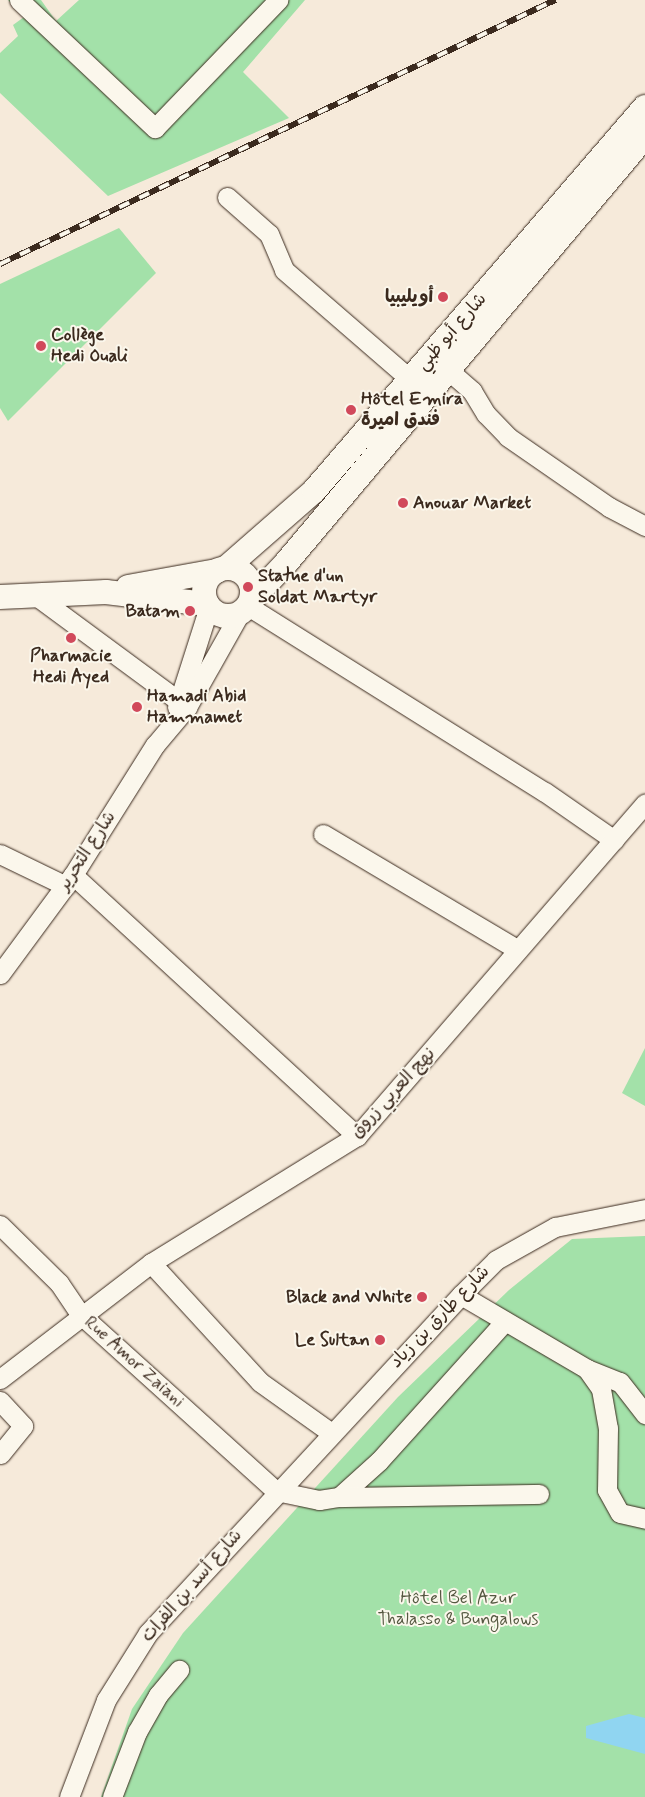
<!DOCTYPE html>
<html>
<head>
<meta charset="utf-8">
<style>
  body { margin:0 }
  #map { position:relative; width:645px; height:1797px; overflow:hidden; background:#f6eada; font-family:Mynerve,"Playpen Sans Arabic",sans-serif }
  div>[style] { position:absolute }
  .green>* { inset:0; background:#a3e1a9 }
  .water>* { inset:0; background:#90d5f1 }
  .roads { filter:drop-shadow(0 0 1px #3b2a1e) drop-shadow(0 0 1px #3b2a1e) }
  .minor>* { height:19px; margin:-9.5px; padding:0 9.5px; transform-origin:9.5px; border-radius:9.5px; background:#fbf7ec }
  .major>* { height:24px; margin:-12px; padding:0 12px; transform-origin:12px; border-radius:12px; background:#fbf7ec }
  .major>.ring { margin:-12px; padding:0; box-sizing:content-box; background:none; border:24px solid #fbf7ec; border-radius:50% }
  .rail>* { height:5.5px; margin-top:-2.75px; transform-origin:0; background:repeating-linear-gradient(90deg,#fbf7ec 0 11px,#3b2a1e 0 22px); box-sizing:border-box; border-block:1px solid #3b2a1e }
  .dots>* { width:14px; height:14px; translate:-50% -50%; box-sizing:border-box; border:2px solid #fbf7ec; border-radius:50% }
  span { translate:-50% -50%; white-space:nowrap; text-align:center; line-height:1.15; -webkit-text-stroke:4px #fbf7ec; paint-order:stroke }
  .poi-label { font-size:18px; color:#3b2a1e; font-weight:700 }
  .right { translate:-100% -50%; text-align:right }
  .left { translate:0 -50%; text-align:left }
  .street-label { font-size:18px; color:#3b2a1e }
  .park-label { font-size:18px; color:#555841 }
</style>
</head>
<body>
<div id="map">
  <div class="green">
    <i style="clip-path:polygon(8px 0,41px 0,56px 21px,79px 0,305px 0,243px 72px,289px 118px,108px 196px,0 93px,0 53px,18px 36px,13px 25px,24px 17px)"></i>
    <i style="clip-path:polygon(119px 228px,156px 273px,8px 421px,0 408px,0 284px)"></i>
    <i style="clip-path:polygon(645px 1048px,645px 1106px,622px 1093px)"></i>
    <i style="clip-path:polygon(645px 1236px,645px 1797px,101px 1797px,132px 1709px,183px 1633px,398px 1397px,509px 1290px,572px 1239px)"></i>
  </div>
  <div class="water">
    <i style="clip-path:polygon(629px 1714px,645px 1718px,645px 1754px,586px 1738px,586px 1726px)"></i>
  </div>
  <div class="roads">
    <div class="minor">
      <i style="left:19px;top:0;width:187px;rotate:43.3deg"></i>
      <i style="left:155px;top:128px;width:178px;rotate:-46.1deg"></i>
      <i style="left:227px;top:197px;width:56px;rotate:41.4deg"></i>
      <i style="left:269px;top:234px;width:39px;rotate:67deg"></i>
      <i style="left:284px;top:270px;width:168px;rotate:40.9deg"></i>
      <i style="left:448px;top:370px;width:32px;rotate:41deg"></i>
      <i style="left:472px;top:391px;width:27px;rotate:59deg"></i>
      <i style="left:486px;top:414px;width:32px;rotate:46deg"></i>
      <i style="left:508px;top:437px;width:123px;rotate:34.7deg"></i>
      <i style="left:609px;top:507px;width:41px;rotate:27.8deg"></i>
      <i style="left:35px;top:595px;width:189px;rotate:36.4deg"></i>
      <i style="left:248px;top:606px;width:350px;rotate:32.1deg"></i>
      <i style="left:545px;top:792px;width:84px;rotate:34.8deg"></i>
      <i style="left:177px;top:707px;width:105px;rotate:-72.3deg"></i>
      <i style="left:323px;top:834px;width:226px;rotate:30.7deg"></i>
      <i style="left:0;top:854px;width:73px;rotate:25.9deg"></i>
      <i style="left:73px;top:875px;width:386px;rotate:42.6deg"></i>
      <i style="left:0;top:974px;width:123px;rotate:-53.6deg"></i>
      <i style="left:73px;top:875px;width:154px;rotate:-57.8deg"></i>
      <i style="left:155px;top:745px;width:50px;rotate:-49.9deg"></i>
      <i style="left:187px;top:707px;width:108px;rotate:-60.6deg"></i>
      <i style="left:0;top:1225px;width:83px;rotate:44.5deg"></i>
      <i style="left:59px;top:1283px;width:37px;rotate:56deg"></i>
      <i style="left:80px;top:1314px;width:264px;rotate:42.1deg"></i>
      <i style="left:151px;top:1263px;width:161px;rotate:47.5deg"></i>
      <i style="left:260px;top:1382px;width:86px;rotate:35.5deg"></i>
      <i style="left:461px;top:1295px;width:146px;rotate:30.4deg"></i>
      <i style="left:587px;top:1369px;width:35px;rotate:22deg"></i>
      <i style="left:620px;top:1382px;width:41px;rotate:52deg"></i>
      <i style="left:587px;top:1369px;width:24px;rotate:55deg"></i>
      <i style="left:601px;top:1389px;width:40px;rotate:80deg"></i>
      <i style="left:608px;top:1428px;width:62px;rotate:90.9deg"></i>
      <i style="left:607px;top:1490px;width:26px;rotate:61deg"></i>
      <i style="left:620px;top:1513px;width:26px;rotate:13deg"></i>
      <i style="left:0;top:1379px;width:190px;rotate:-37.5deg"></i>
      <i style="left:151px;top:1263px;width:242px;rotate:-31.7deg"></i>
      <i style="left:357px;top:1136px;width:440px;rotate:-49.1deg"></i>
      <i style="left:0;top:1401px;width:34px;rotate:47deg"></i>
      <i style="left:23px;top:1426px;width:36px;rotate:129deg"></i>
      <i style="left:276px;top:1491px;width:44px;rotate:11.8deg"></i>
      <i style="left:319px;top:1500px;width:20px;rotate:-9deg"></i>
      <i style="left:339px;top:1497px;width:54px;rotate:-42deg"></i>
      <i style="left:379px;top:1461px;width:188px;rotate:-48deg"></i>
      <i style="left:339px;top:1497px;width:200px;rotate:-0.9deg"></i>
      <i style="left:69px;top:1797px;width:104px;rotate:-69.1deg"></i>
      <i style="left:106px;top:1700px;width:79px;rotate:-57.9deg"></i>
      <i style="left:148px;top:1633px;width:461px;rotate:-47.2deg"></i>
      <i style="left:461px;top:1295px;width:49px;rotate:-45deg"></i>
      <i style="left:496px;top:1260px;width:68px;rotate:-29.2deg"></i>
      <i style="left:555px;top:1227px;width:92px;rotate:-11.3deg"></i>
      <i style="left:112px;top:1797px;width:70px;rotate:-69deg"></i>
      <i style="left:137px;top:1732px;width:43px;rotate:-60.4deg"></i>
      <i style="left:158px;top:1695px;width:33px;rotate:-50deg"></i>
    </div>
    <div class="major">
      <i style="left:226px;top:568px;width:117px;rotate:-41.2deg"></i>
      <i style="left:314px;top:491px;width:507px;rotate:-49.24deg"></i>
      <i class="ring" style="left:204px;top:568px;width:24px;height:24px"></i>
      <i style="left:128px;top:587px;width:90px;rotate:-10.2deg"></i>
      <i style="left:0;top:597px;width:106px;rotate:-2.7deg"></i>
      <i style="left:106px;top:592px;width:102px;rotate:6.8deg"></i>
      <i style="left:252px;top:599px;width:50px;rotate:-46.6deg"></i>
      <i style="left:286px;top:563px;width:558px;rotate:-49.94deg"></i>
    </div>
  </div>
  <div class="rail">
    <i style="left:0;top:264px;width:615px;rotate:-25.44deg"></i>
  </div>
  <div class="dots">
    <i style="left:443px;top:297px;background:#d1495b"></i>
    <i style="left:41px;top:346px;background:#d1495b"></i>
    <i style="left:351px;top:410px;background:#d1495b"></i>
    <i style="left:403px;top:503px;background:#d1495b"></i>
    <i style="left:248px;top:587px;background:#d1495b"></i>
    <i style="left:190px;top:611px;background:#d1495b"></i>
    <i style="left:71px;top:638px;background:#d1495b"></i>
    <i style="left:137px;top:707px;background:#d1495b"></i>
    <i style="left:422px;top:1297px;background:#d1495b"></i>
    <i style="left:380px;top:1340px;background:#d1495b"></i>
  </div>
  <div class="poi-label">
    <span class="right" style="left:433px;top:297px">أويليبيا</span>
    <span class="left" style="left:51px;top:346px">Collège<br>Hedi Ouali</span>
    <span class="left" style="left:361px;top:410px">Hôtel Emira<br>فندق اميرة</span>
    <span class="left" style="left:413px;top:503px">Anouar Market</span>
    <span class="left" style="left:258px;top:587px">Statue d'un<br>Soldat Martyr</span>
    <span class="right" style="left:180px;top:611px">Batam</span>
    <span style="left:71px;top:667px">Pharmacie<br>Hedi Ayed</span>
    <span class="left" style="left:147px;top:707px">Hamadi Abid<br>Hammamet</span>
    <span class="right" style="left:412px;top:1297px">Black and White</span>
    <span class="right" style="left:370px;top:1340px">Le Sultan</span>
  </div>
  <div class="street-label">
    <span style="left:452px;top:332px;rotate:-49deg">شارع أبو ظبي</span>
    <span style="left:87px;top:851px;rotate:-57deg">شارع التحرير</span>
    <span style="left:393px;top:1093px;rotate:-47deg">نهج العربي زروق</span>
    <span style="left:440px;top:1317px;rotate:-46deg">شارع طارق بن زياد</span>
    <span style="left:134px;top:1362px;rotate:42deg">Rue Amor Zaiani</span>
    <span style="left:192px;top:1586px;rotate:-49deg">شارع أسد بن الفرات</span>
  </div>
  <div class="park-label">
    <span style="left:458px;top:1609px">Hôtel Bel Azur<br>Thalasso &amp; Bungalows</span>
  </div>
</div>
</body>
</html>
